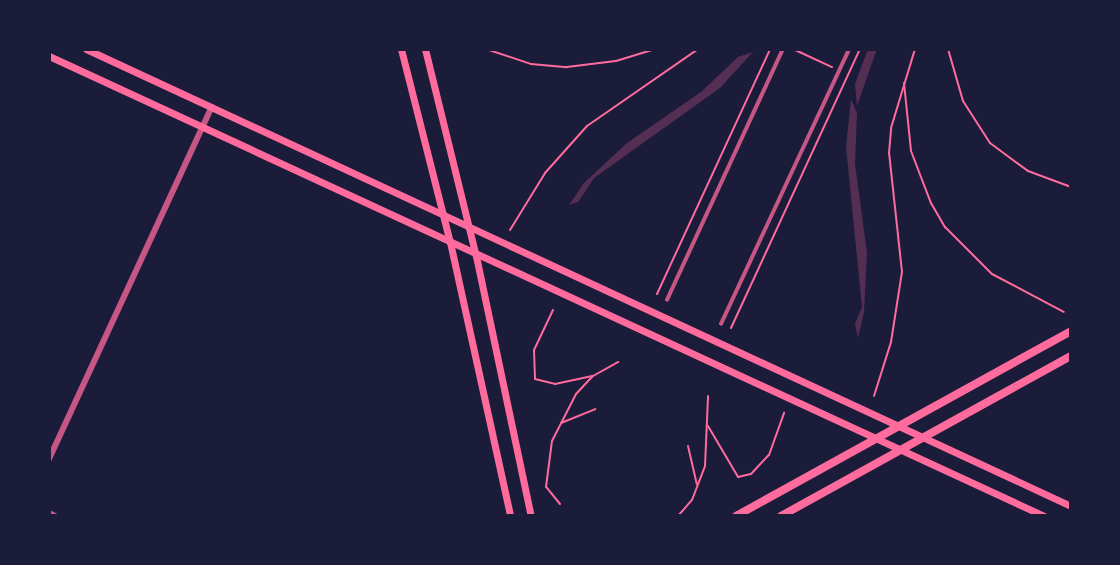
<!DOCTYPE html>
<html>
<head>
<meta charset="utf-8">
<style>
  body { margin:0 }
  #map { position:relative; width:1120px; height:565px; overflow:hidden; background:#1b1b3a; font-family:"IBM Plex Sans",sans-serif }
  div>[style] { position:absolute }
  .building>* { inset:0; background:#542f53 }
  .path>* { height:2px; margin:-1px; padding:0 1px; transform-origin:1px; border-radius:1px; background:#ff6b9d }
  .pedestrian>* { height:3.5px; margin:-1.75px; padding:0 1.75px; transform-origin:1.75px; border-radius:1.75px; background:#c65784 }
  .tertiary>* { height:6px; margin:-3px; padding:0 3px; transform-origin:3px; border-radius:3px; background:#c65784 }
  .secondary>* { height:7px; margin:-3.5px; padding:0 3.5px; transform-origin:3.5px; border-radius:3.5px; background:#ff6b9d }
  .primary>* { height:8px; margin:-4px; padding:0 4px; transform-origin:4px; border-radius:4px; background:#ff6b9d }
  span { translate:-50% -50%; white-space:nowrap; text-align:center; line-height:1.15; -webkit-text-stroke:5px #1b1b3a; paint-order:stroke }
  .frame { position:absolute; inset:0; border:51px solid #1b1b3a; pointer-events:none }
</style>
</head>
<body>
<div id="map">
  <div class="building">
    <i style="clip-path:polygon(868px 49px,877px 49px,857px 106px,855px 84px)"></i>
    <i style="clip-path:polygon(753px 52px,720px 88px,594px 178px,578px 202px,569px 205px,584px 183px,627px 143px,701px 92px,738px 57px)"></i>
    <i style="clip-path:polygon(851px 99px,857px 113px,855px 164px,867px 253px,864px 312px,858px 338px,855px 324px,862px 307px,846px 147px)"></i>
  </div>
  <div class="path">
    <i style="left:486px;top:49px;width:47px;rotate:18.4deg"></i>
    <i style="left:531px;top:64px;width:36px;rotate:5deg"></i>
    <i style="left:567px;top:67px;width:49px;rotate:-7deg"></i>
    <i style="left:616px;top:61px;width:41px;rotate:-17.1deg"></i>
    <i style="left:793px;top:49px;width:43px;rotate:24.8deg"></i>
    <i style="left:948px;top:49px;width:54px;rotate:73.9deg"></i>
    <i style="left:963px;top:101px;width:50px;rotate:57.3deg"></i>
    <i style="left:990px;top:143px;width:47px;rotate:36.4deg"></i>
    <i style="left:1028px;top:171px;width:46px;rotate:20.4deg"></i>
    <i style="left:904px;top:83px;width:68px;rotate:84.1deg"></i>
    <i style="left:911px;top:151px;width:56px;rotate:69deg"></i>
    <i style="left:931px;top:203px;width:28px;rotate:60deg"></i>
    <i style="left:945px;top:227px;width:66px;rotate:45deg"></i>
    <i style="left:992px;top:274px;width:81px;rotate:27.8deg"></i>
    <i style="left:510px;top:230px;width:67px;rotate:-58.4deg"></i>
    <i style="left:545px;top:173px;width:63px;rotate:-48.2deg"></i>
    <i style="left:587px;top:126px;width:135px;rotate:-34.7deg"></i>
    <i style="left:657px;top:294px;width:270px;rotate:-65.2deg"></i>
    <i style="left:553px;top:310px;width:44px;rotate:115.4deg"></i>
    <i style="left:534px;top:350px;width:29px;rotate:88deg"></i>
    <i style="left:535px;top:379px;width:21px;rotate:14deg"></i>
    <i style="left:555px;top:384px;width:38px;rotate:-12deg"></i>
    <i style="left:731px;top:328px;width:307px;rotate:-65.2deg"></i>
    <i style="left:874px;top:396px;width:57px;rotate:-72.5deg"></i>
    <i style="left:891px;top:342px;width:71px;rotate:-81.1deg"></i>
    <i style="left:902px;top:272px;width:120px;rotate:-96.2deg"></i>
    <i style="left:889px;top:153px;width:25px;rotate:-85deg"></i>
    <i style="left:891px;top:128px;width:83px;rotate:-73.1deg"></i>
    <i style="left:561px;top:423px;width:37px;rotate:-22deg"></i>
    <i style="left:708px;top:426px;width:59px;rotate:59.5deg"></i>
    <i style="left:738px;top:477px;width:13px;rotate:-13deg"></i>
    <i style="left:751px;top:474px;width:26px;rotate:-47deg"></i>
    <i style="left:769px;top:455px;width:45px;rotate:-70.3deg"></i>
    <i style="left:688px;top:446px;width:39px;rotate:77deg"></i>
    <i style="left:560px;top:504px;width:22px;rotate:-129deg"></i>
    <i style="left:546px;top:487px;width:46px;rotate:-82.6deg"></i>
    <i style="left:552px;top:441px;width:53px;rotate:-62.9deg"></i>
    <i style="left:576px;top:394px;width:25px;rotate:-47deg"></i>
    <i style="left:593px;top:376px;width:29px;rotate:-29deg"></i>
    <i style="left:678px;top:516px;width:21px;rotate:-49deg"></i>
    <i style="left:692px;top:500px;width:36px;rotate:-69deg"></i>
    <i style="left:705px;top:466px;width:70px;rotate:-87.5deg"></i>
  </div>
  <div class="pedestrian">
    <i style="left:667px;top:300px;width:277px;rotate:-65.2deg"></i>
    <i style="left:721px;top:324px;width:303px;rotate:-65deg"></i>
  </div>
  <div class="tertiary">
    <i style="left:49px;top:459px;width:388px;rotate:-65.2deg"></i>
    <i style="left:49px;top:513px;width:7px;rotate:27deg"></i>
  </div>
  <div class="secondary">
    <i style="left:86px;top:49px;width:1086px;rotate:24.89deg"></i>
    <i style="left:401px;top:49px;width:199px;rotate:75.8deg"></i>
    <i style="left:450px;top:242px;width:280px;rotate:77.6deg"></i>
    <i style="left:425px;top:49px;width:213px;rotate:76.2deg"></i>
    <i style="left:476px;top:256px;width:266px;rotate:78.1deg"></i>
    <i style="left:49px;top:56px;width:1096px;rotate:24.81deg"></i>
  </div>
  <div class="primary">
    <i style="left:736px;top:516px;width:383px;rotate:-28.9deg"></i>
    <i style="left:781px;top:516px;width:331px;rotate:-28.9deg"></i>
  </div>
  <div class="frame"></div>
</div>
</body>
</html>
